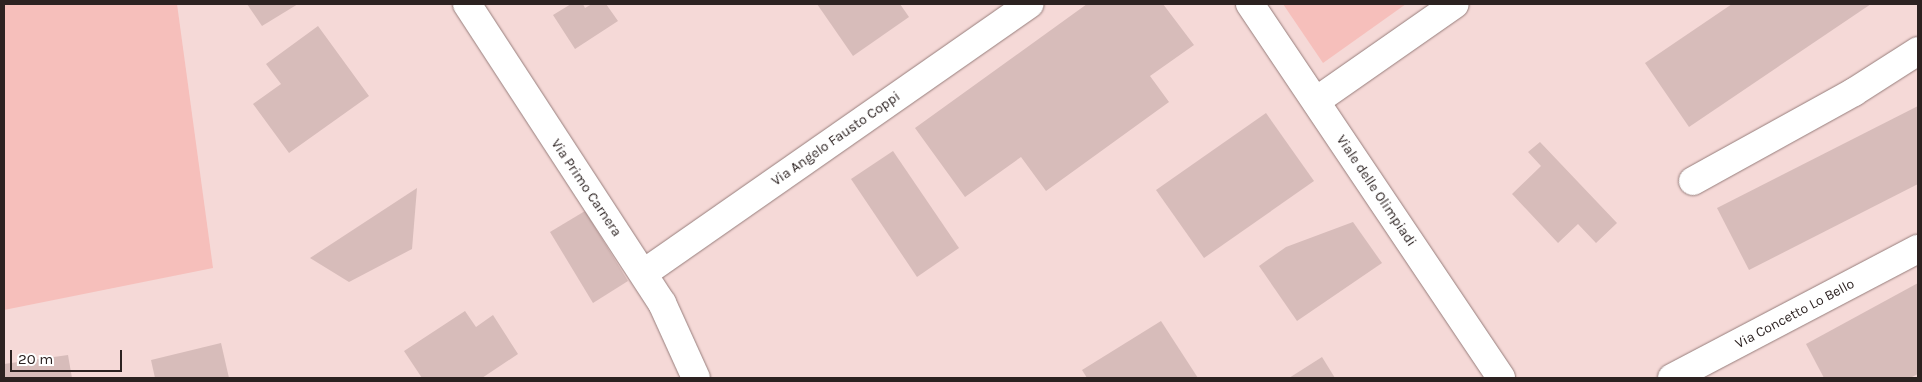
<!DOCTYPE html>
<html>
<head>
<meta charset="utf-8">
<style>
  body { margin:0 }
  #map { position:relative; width:1922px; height:382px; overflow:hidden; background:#f5d9d7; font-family:Karla,sans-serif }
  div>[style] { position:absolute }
  .green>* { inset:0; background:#f6bfbb }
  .building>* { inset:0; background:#d7bcba }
  .roads { filter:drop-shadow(0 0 1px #967d7b) drop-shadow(0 0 1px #967d7b) }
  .minor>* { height:28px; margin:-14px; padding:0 14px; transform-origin:14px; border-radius:14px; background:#fff }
  .tertiary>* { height:28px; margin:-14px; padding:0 14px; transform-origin:14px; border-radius:14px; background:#fff }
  span { translate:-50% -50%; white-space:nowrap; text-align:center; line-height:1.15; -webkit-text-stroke:4.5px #fff; paint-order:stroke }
  .street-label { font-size:14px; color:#2c2221 }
  .frame { position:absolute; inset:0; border:5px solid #2c2221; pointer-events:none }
  .scale { position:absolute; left:10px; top:350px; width:112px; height:22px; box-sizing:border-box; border:2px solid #2c2221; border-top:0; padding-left:6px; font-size:15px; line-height:18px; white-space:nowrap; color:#2c2221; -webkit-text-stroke:4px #fff; paint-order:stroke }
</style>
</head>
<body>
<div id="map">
  <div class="green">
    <i style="clip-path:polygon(4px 4px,177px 4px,213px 268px,4px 310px)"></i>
    <i style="clip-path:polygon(1283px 4px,1406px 4px,1323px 63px)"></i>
  </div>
  <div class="building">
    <i style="clip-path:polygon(247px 4px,298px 4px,262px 26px)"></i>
    <i style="clip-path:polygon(571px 4px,583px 4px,585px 8px,592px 4px,606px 4px,618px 21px,575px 49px,553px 15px)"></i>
    <i style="clip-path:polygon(817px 4px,900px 4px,909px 17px,853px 56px)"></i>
    <i style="clip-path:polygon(1087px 4px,1163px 4px,1194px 45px,1150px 76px,1169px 102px,1046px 191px,1021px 157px,965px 197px,915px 128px)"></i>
    <i style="clip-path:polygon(1732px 4px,1871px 4px,1689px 127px,1645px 63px)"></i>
    <i style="clip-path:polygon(318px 26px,369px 96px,289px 153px,253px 104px,281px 84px,266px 64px)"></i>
    <i style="clip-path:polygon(1918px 106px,1918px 184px,1749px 270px,1717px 208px)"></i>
    <i style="clip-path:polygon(1266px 113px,1314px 181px,1204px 258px,1156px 190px)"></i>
    <i style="clip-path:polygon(1540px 142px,1617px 223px,1596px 243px,1578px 224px,1558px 243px,1512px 194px,1541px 166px,1528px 152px)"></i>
    <i style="clip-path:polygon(893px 151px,959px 248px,917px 277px,851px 179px)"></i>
    <i style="clip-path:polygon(417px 188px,412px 249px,349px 282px,310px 258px)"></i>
    <i style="clip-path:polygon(585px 211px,628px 281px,593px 303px,550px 232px)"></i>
    <i style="clip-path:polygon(1353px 222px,1382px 263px,1297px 321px,1259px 266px,1286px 247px)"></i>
    <i style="clip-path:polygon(1918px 283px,1918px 374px,1910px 378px,1824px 378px,1806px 344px)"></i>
    <i style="clip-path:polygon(465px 311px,476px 327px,493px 315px,518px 354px,482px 378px,422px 378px,404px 351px)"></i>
    <i style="clip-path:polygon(1161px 321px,1198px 378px,1087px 378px,1082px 370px)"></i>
    <i style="clip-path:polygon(221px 343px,229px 378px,155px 378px,151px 360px)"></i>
    <i style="clip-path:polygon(68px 355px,72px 378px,4px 378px,4px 364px)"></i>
    <i style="clip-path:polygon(1322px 357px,1335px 378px,1289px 378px)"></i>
  </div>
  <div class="roads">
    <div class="minor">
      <i style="left:467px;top:4px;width:357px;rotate:56.9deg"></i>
      <i style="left:662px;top:303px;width:82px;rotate:65.6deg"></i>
      <i style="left:1316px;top:101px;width:169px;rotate:-34.9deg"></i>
      <i style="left:1693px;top:181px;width:184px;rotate:-28.9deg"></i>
      <i style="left:1854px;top:92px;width:76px;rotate:-32.6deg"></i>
      <i style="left:644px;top:273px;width:470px;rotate:-34.9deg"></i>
      <i style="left:1672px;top:378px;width:278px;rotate:-27.7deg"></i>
    </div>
    <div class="tertiary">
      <i style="left:1250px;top:4px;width:450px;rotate:56.1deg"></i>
    </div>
  </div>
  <div class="street-label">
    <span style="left:836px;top:139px;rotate:-35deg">Via Angelo Fausto Coppi</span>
    <span style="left:586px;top:188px;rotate:56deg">Via Primo Carnera</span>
    <span style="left:1376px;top:191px;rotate:56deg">Viale delle Olimpiadi</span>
    <span style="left:1795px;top:314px;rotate:-28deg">Via Concetto Lo Bello</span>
  </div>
  <div class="frame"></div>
  <div class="scale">20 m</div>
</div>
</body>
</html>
